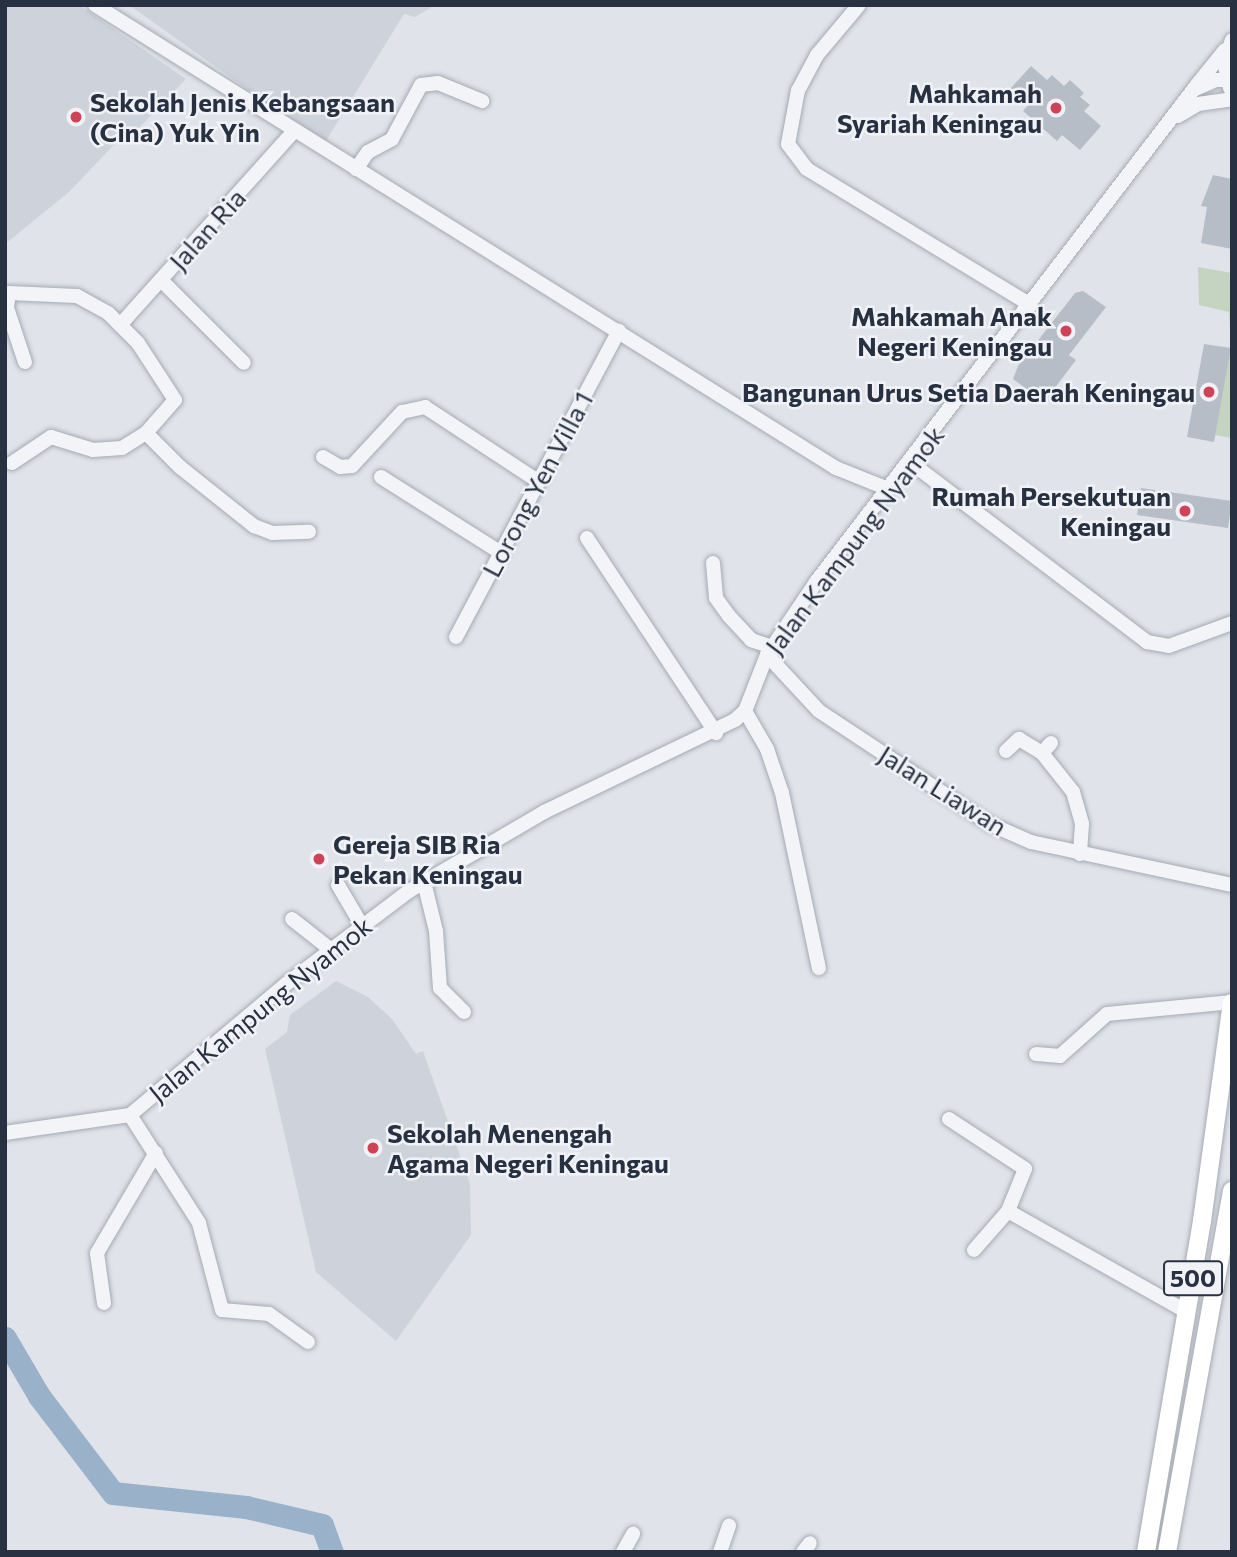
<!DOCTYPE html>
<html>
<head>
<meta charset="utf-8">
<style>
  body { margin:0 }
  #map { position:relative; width:1237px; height:1557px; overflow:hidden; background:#e0e3e9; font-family:Commissioner,sans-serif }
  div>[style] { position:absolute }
  .built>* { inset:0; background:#ced2db }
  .green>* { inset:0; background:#c5d3c1 }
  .river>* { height:23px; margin:-11.5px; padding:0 11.5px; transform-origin:11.5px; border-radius:11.5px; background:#9ab1ca }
  .building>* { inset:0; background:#b7bdc6 }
  .roads { filter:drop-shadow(0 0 2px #a5aab3) drop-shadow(0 0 2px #a5aab3) }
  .minor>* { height:14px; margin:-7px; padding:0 7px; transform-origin:7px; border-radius:7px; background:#f3f4f7 }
  .major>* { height:18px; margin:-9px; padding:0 9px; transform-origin:9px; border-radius:9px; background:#fff }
  .dots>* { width:19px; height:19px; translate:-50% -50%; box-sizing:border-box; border:4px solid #f0f2f7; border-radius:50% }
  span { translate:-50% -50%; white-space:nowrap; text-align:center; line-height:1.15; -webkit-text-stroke:5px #f0f2f7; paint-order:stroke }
  .shield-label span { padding:2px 5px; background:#f0f2f7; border:2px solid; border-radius:5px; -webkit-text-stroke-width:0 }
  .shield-label { font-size:24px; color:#283141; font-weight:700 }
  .poi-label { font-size:26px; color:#283141; font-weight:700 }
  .right { translate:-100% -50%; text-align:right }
  .left { translate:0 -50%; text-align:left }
  .street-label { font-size:26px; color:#283141 }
  .frame { position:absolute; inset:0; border:7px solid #283141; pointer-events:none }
</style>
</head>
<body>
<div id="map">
  <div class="built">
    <i style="clip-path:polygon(5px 5px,79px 5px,186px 79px,134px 133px,128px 130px,69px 192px,5px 244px)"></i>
    <i style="clip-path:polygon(129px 5px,435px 5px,415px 17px,404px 14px,324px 144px)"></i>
    <i style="clip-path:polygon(336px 981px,368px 997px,392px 1019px,416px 1054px,423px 1051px,470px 1184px,471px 1235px,396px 1341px,316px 1272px,265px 1049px,287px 1032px,290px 1015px)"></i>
  </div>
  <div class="green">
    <i style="clip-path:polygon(1198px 267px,1232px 273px,1232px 438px,1215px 435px,1231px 348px,1229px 312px,1199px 305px)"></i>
  </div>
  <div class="river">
    <i style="left:5px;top:1338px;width:67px;rotate:59.6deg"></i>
    <i style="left:39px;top:1396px;width:122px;rotate:52.7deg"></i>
    <i style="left:113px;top:1493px;width:134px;rotate:6deg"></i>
    <i style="left:246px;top:1507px;width:78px;rotate:13.3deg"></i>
    <i style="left:322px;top:1525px;width:29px;rotate:70deg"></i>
  </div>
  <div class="building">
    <i style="clip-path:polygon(1031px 66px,1047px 80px,1052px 75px,1064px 86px,1070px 80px,1084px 93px,1080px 97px,1090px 105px,1084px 111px,1101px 126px,1080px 150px,1062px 135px,1057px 141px,1023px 111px,1028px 105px,1010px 89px)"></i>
    <i style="clip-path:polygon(1213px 175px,1232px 179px,1232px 249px,1201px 243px,1207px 207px,1201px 206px)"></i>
    <i style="clip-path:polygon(1083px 291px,1106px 307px,1069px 355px,1076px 360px,1051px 393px,1028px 390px,1013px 379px,1018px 366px,1075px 293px)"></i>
    <i style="clip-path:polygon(1204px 344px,1231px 348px,1214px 442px,1187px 437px)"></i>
    <i style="clip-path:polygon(1141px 488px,1232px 501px,1228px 528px,1137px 515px)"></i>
  </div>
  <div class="roads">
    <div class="minor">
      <i style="left:95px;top:5px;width:874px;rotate:32deg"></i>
      <i style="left:836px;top:468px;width:56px;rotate:22deg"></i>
      <i style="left:859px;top:5px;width:65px;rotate:130deg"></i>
      <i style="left:817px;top:55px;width:40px;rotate:118deg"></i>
      <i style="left:798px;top:90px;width:55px;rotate:100.5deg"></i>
      <i style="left:788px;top:144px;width:31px;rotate:53deg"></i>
      <i style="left:807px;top:169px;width:262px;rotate:31.3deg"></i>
      <i style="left:1196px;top:86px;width:46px;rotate:-51.1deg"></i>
      <i style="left:1230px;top:88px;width:26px;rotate:-103deg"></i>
      <i style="left:1224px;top:63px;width:24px;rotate:-71deg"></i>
      <i style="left:1178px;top:116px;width:23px;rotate:-31deg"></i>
      <i style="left:1198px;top:104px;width:34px;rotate:-8deg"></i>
      <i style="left:356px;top:169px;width:21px;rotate:-55deg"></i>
      <i style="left:368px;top:152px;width:27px;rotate:-28deg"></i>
      <i style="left:392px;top:139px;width:61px;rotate:-61.8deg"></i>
      <i style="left:421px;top:85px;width:17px;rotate:-7deg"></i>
      <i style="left:438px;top:83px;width:48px;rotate:22.2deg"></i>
      <i style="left:161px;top:280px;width:117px;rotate:45deg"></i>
      <i style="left:120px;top:325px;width:259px;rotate:-48.1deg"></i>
      <i style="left:146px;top:433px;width:48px;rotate:45deg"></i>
      <i style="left:180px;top:467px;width:95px;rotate:38.6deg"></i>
      <i style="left:254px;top:526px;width:19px;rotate:21deg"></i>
      <i style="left:272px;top:533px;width:37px;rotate:-2deg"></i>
      <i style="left:323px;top:457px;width:20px;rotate:30deg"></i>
      <i style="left:340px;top:467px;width:12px;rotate:-5deg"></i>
      <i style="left:352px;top:466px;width:74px;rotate:-47.2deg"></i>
      <i style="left:402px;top:412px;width:24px;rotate:-12deg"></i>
      <i style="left:425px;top:407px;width:136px;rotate:33.3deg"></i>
      <i style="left:910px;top:462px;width:298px;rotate:37.2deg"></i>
      <i style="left:1147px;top:642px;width:22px;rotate:10deg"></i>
      <i style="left:1169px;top:646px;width:67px;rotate:-20.1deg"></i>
      <i style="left:12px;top:463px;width:47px;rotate:-33.7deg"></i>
      <i style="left:51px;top:437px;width:44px;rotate:17.2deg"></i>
      <i style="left:93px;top:450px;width:29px;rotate:-4deg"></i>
      <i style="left:122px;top:448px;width:28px;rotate:-32deg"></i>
      <i style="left:146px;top:433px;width:44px;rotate:-48.7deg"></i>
      <i style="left:175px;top:400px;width:68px;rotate:-123deg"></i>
      <i style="left:138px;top:343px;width:42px;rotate:-135deg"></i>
      <i style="left:108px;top:313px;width:35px;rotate:-151deg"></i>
      <i style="left:77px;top:296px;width:68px;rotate:-177.5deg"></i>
      <i style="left:9px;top:293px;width:15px;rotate:98deg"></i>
      <i style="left:7px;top:308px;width:57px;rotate:71.6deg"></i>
      <i style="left:381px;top:477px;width:142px;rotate:32.3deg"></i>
      <i style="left:587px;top:538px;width:234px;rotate:56.5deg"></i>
      <i style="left:713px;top:563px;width:35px;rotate:85deg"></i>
      <i style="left:716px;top:598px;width:22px;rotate:54deg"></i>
      <i style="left:729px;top:616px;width:33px;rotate:47deg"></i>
      <i style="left:751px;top:640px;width:22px;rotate:18deg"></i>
      <i style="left:456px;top:637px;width:347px;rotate:-62deg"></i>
      <i style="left:767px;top:655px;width:76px;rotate:47.1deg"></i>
      <i style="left:819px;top:711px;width:205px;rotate:33.5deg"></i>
      <i style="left:990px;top:824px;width:45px;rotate:23.7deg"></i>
      <i style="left:1031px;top:842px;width:206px;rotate:12.1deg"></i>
      <i style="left:745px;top:711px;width:44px;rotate:59.9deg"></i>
      <i style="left:767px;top:749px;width:46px;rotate:71.2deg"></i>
      <i style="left:782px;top:793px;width:179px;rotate:78.1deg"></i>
      <i style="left:1051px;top:743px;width:13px;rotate:132deg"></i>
      <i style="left:1042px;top:753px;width:50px;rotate:51.5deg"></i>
      <i style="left:1073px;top:792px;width:33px;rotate:74deg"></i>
      <i style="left:1082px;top:824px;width:30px;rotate:94deg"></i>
      <i style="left:1006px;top:751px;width:18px;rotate:-43deg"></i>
      <i style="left:1019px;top:739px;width:27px;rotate:31deg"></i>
      <i style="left:424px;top:882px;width:50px;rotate:76.2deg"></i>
      <i style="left:436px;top:931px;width:57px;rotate:86deg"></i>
      <i style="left:440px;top:988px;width:34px;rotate:45deg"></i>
      <i style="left:338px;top:885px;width:45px;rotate:59.5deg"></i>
      <i style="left:292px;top:919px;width:48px;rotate:38.3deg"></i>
      <i style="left:1036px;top:1054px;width:24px;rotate:5deg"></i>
      <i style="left:1060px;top:1056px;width:63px;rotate:-41.8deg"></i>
      <i style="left:1107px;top:1014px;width:126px;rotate:-5.5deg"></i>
      <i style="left:130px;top:1115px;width:128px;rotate:57.4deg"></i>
      <i style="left:199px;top:1223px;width:90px;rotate:75.2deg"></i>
      <i style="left:222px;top:1310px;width:47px;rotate:4.9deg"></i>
      <i style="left:269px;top:1314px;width:48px;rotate:35.7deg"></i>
      <i style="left:949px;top:1119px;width:91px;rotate:33.3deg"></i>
      <i style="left:1025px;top:1169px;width:45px;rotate:112deg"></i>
      <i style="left:5px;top:1133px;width:126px;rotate:-8.2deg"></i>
      <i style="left:130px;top:1115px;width:204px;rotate:-40deg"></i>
      <i style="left:286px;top:984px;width:154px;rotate:-37.1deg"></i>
      <i style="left:409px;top:891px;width:156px;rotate:-30.3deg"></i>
      <i style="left:544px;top:812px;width:212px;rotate:-25.7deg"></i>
      <i style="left:735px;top:720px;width:13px;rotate:-42deg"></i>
      <i style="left:745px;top:711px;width:60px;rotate:-68.6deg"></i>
      <i style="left:767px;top:655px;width:88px;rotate:-56.1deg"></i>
      <i style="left:816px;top:582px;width:620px;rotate:-52.54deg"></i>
      <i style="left:1193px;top:90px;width:24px;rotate:-24deg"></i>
      <i style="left:1215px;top:80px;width:17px"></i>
      <i style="left:974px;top:1250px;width:52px;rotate:-48.9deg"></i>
      <i style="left:1008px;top:1211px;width:206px;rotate:29.4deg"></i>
      <i style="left:104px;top:1303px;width:50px;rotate:-98deg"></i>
      <i style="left:97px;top:1253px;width:116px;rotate:-59.5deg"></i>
      <i style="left:623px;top:1552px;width:21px;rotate:-61deg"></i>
      <i style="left:720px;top:1552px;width:28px;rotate:-71deg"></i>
      <i style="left:803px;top:1552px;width:11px;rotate:-52deg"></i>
    </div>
    <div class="major">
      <i style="left:1146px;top:1552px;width:336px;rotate:-80.4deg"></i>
      <i style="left:1202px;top:1221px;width:220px;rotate:-82.2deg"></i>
      <i style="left:1167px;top:1552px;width:367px;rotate:-79.8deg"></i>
    </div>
  </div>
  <div class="dots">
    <i style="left:1056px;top:108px;background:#d04356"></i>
    <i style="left:76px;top:117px;background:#d04356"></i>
    <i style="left:1066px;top:331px;background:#d04356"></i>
    <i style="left:1209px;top:392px;background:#d04356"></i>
    <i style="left:1185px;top:511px;background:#d04356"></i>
    <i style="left:319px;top:859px;background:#d04356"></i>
    <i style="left:373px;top:1148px;background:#d04356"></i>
  </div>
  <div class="shield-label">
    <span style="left:1193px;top:1278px">500</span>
  </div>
  <div class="poi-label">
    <span class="right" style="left:1042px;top:108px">Mahkamah<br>Syariah Keningau</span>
    <span class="left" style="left:90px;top:117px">Sekolah Jenis Kebangsaan<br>(Cina) Yuk Yin</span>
    <span class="right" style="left:1052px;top:331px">Mahkamah Anak<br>Negeri Keningau</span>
    <span class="right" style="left:1195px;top:392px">Bangunan Urus Setia Daerah Keningau</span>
    <span class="right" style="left:1171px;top:511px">Rumah Persekutuan<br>Keningau</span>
    <span class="left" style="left:333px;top:859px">Gereja SIB Ria<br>Pekan Keningau</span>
    <span class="left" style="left:387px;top:1148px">Sekolah Menengah<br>Agama Negeri Keningau</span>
  </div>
  <div class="street-label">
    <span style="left:207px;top:229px;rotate:-48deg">Jalan Ria</span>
    <span style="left:537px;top:484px;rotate:-62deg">Lorong Yen Villa 1</span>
    <span style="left:854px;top:540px;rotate:-53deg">Jalan Kampung Nyamok</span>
    <span style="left:943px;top:790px;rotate:32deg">Jalan Liawan</span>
    <span style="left:260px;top:1009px;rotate:-39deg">Jalan Kampung Nyamok</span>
  </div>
  <div class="frame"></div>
</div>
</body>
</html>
